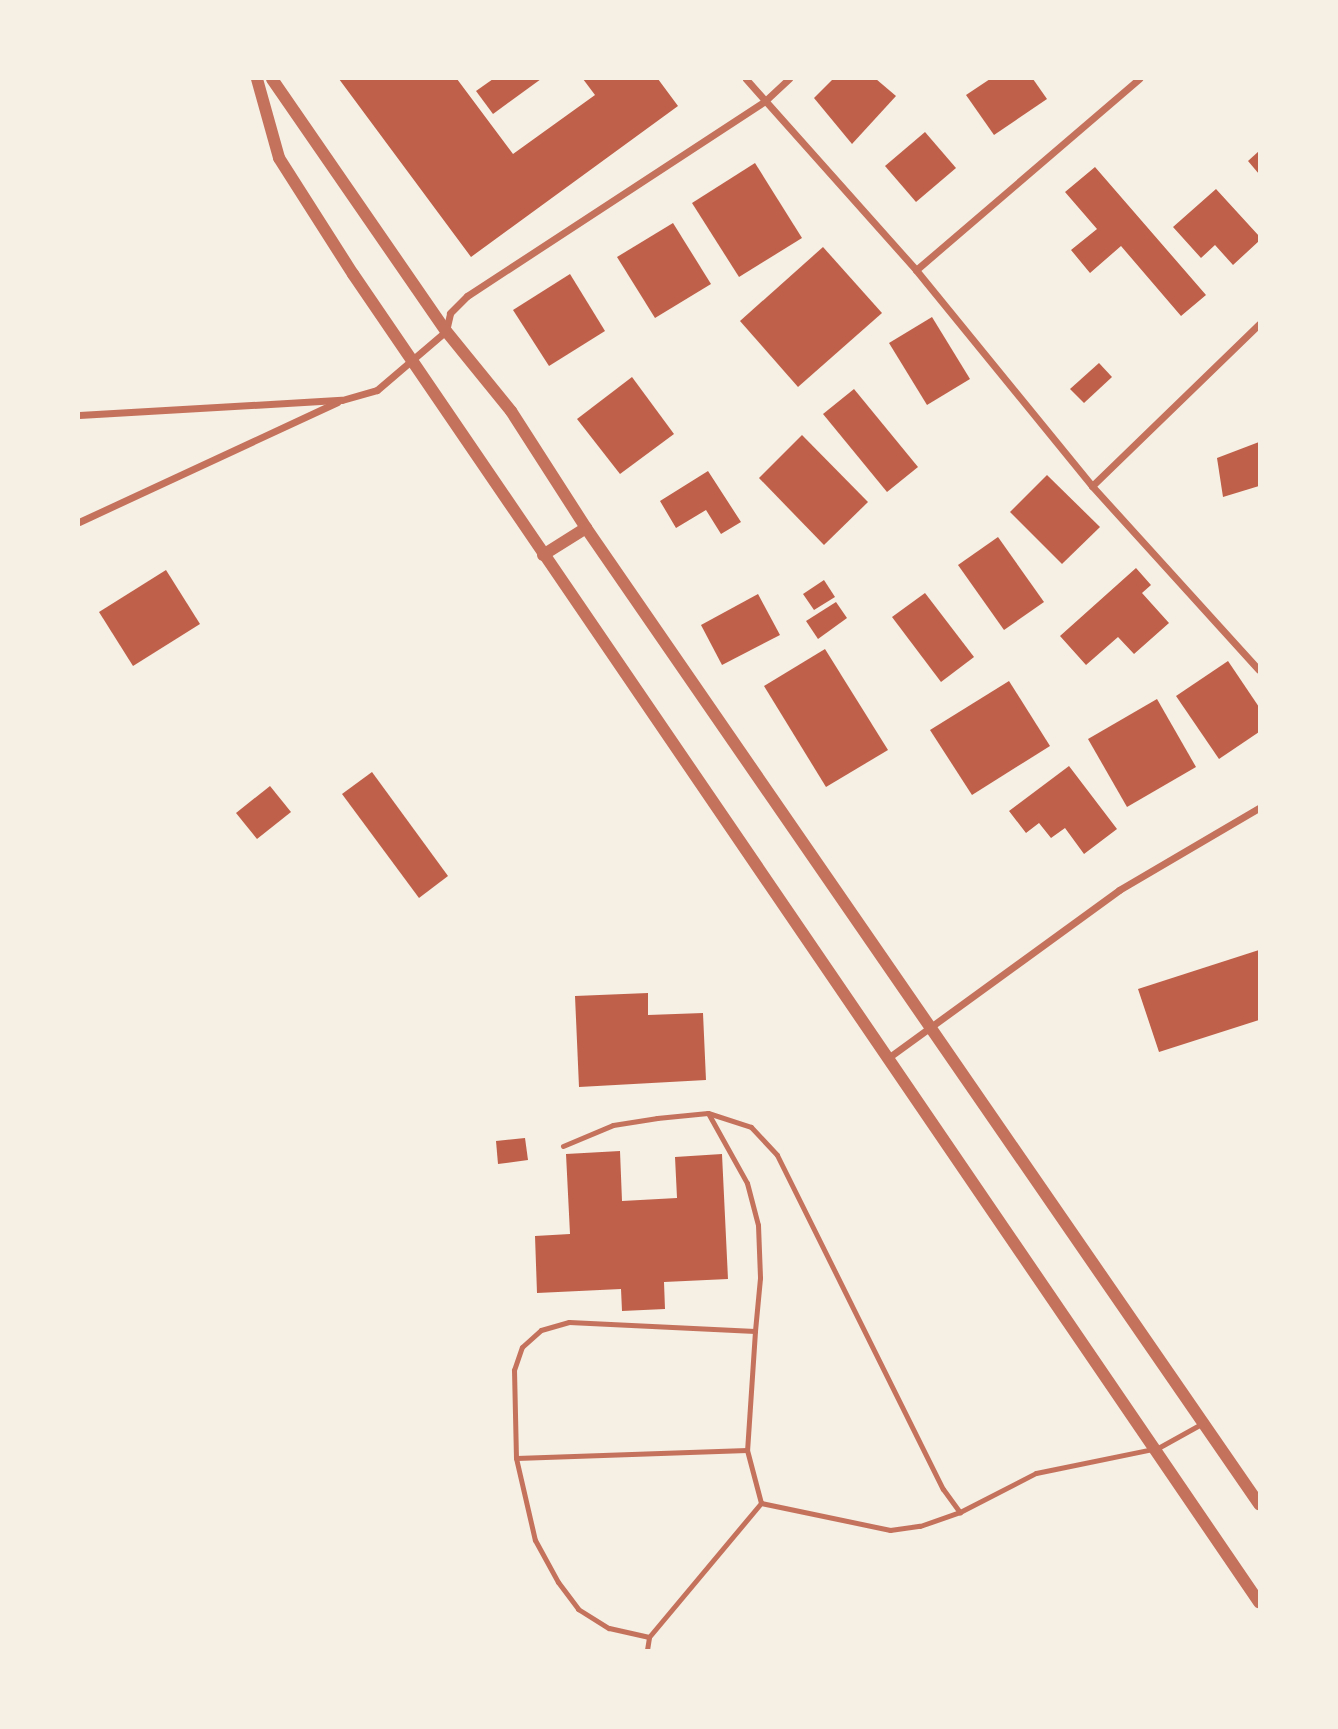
<!DOCTYPE html>
<html>
<head>
<meta charset="utf-8">
<style>
  body { margin:0 }
  #map { position:relative; width:1338px; height:1729px; overflow:hidden; background:#f6efe4; font-family:"Sofia Sans Condensed",sans-serif }
  div>[style] { position:absolute }
  .building>* { inset:0; background:#bf614a }
  .service>* { height:5px; margin:-2.5px; padding:0 2.5px; transform-origin:2.5px; border-radius:2.5px; background:#c5725c }
  .minor>* { height:7px; margin:-3.5px; padding:0 3.5px; transform-origin:3.5px; border-radius:3.5px; background:#c5725c }
  .tertiary>* { height:12px; margin:-6px; padding:0 6px; transform-origin:6px; border-radius:6px; background:#c5725c }
  span { translate:-50% -50%; white-space:nowrap; text-align:center; line-height:1.15; -webkit-text-stroke:7px #f6efe4; paint-order:stroke }
  .frame { position:absolute; inset:0; border:80px solid #f6efe4; pointer-events:none }
</style>
</head>
<body>
<div id="map">
  <div class="building">
    <i style="clip-path:polygon(339px 79px,457px 79px,513px 154px,595px 95px,583px 79px,658px 79px,678px 106px,471px 257px)"></i>
    <i style="clip-path:polygon(493px 79px,541px 79px,493px 114px,476px 91px)"></i>
    <i style="clip-path:polygon(833px 79px,876px 79px,896px 96px,852px 144px,814px 98px)"></i>
    <i style="clip-path:polygon(990px 79px,1033px 79px,1047px 99px,994px 135px,966px 95px)"></i>
    <i style="clip-path:polygon(925px 132px,956px 168px,916px 202px,885px 166px)"></i>
    <i style="clip-path:polygon(1259px 151px,1259px 174px,1248px 161px)"></i>
    <i style="clip-path:polygon(755px 163px,802px 238px,739px 277px,692px 203px)"></i>
    <i style="clip-path:polygon(1095px 167px,1206px 295px,1181px 316px,1121px 246px,1090px 273px,1071px 250px,1097px 229px,1065px 192px)"></i>
    <i style="clip-path:polygon(1216px 189px,1259px 236px,1259px 241px,1233px 265px,1215px 245px,1201px 258px,1173px 227px)"></i>
    <i style="clip-path:polygon(673px 223px,711px 284px,655px 318px,617px 257px)"></i>
    <i style="clip-path:polygon(823px 247px,882px 313px,798px 387px,740px 321px)"></i>
    <i style="clip-path:polygon(570px 274px,605px 331px,549px 366px,513px 310px)"></i>
    <i style="clip-path:polygon(932px 317px,970px 379px,927px 405px,889px 343px)"></i>
    <i style="clip-path:polygon(1099px 363px,1112px 377px,1084px 403px,1070px 389px)"></i>
    <i style="clip-path:polygon(632px 377px,674px 434px,620px 474px,577px 419px)"></i>
    <i style="clip-path:polygon(854px 389px,918px 467px,887px 492px,823px 414px)"></i>
    <i style="clip-path:polygon(802px 435px,868px 502px,824px 545px,759px 478px)"></i>
    <i style="clip-path:polygon(1259px 442px,1259px 486px,1223px 497px,1217px 458px)"></i>
    <i style="clip-path:polygon(708px 471px,741px 522px,721px 534px,706px 510px,676px 528px,660px 501px)"></i>
    <i style="clip-path:polygon(1047px 475px,1100px 527px,1062px 564px,1010px 512px)"></i>
    <i style="clip-path:polygon(998px 537px,1044px 602px,1004px 630px,958px 565px)"></i>
    <i style="clip-path:polygon(1136px 568px,1151px 585px,1142px 593px,1169px 623px,1134px 654px,1118px 637px,1086px 665px,1060px 636px)"></i>
    <i style="clip-path:polygon(166px 570px,200px 624px,133px 666px,99px 612px)"></i>
    <i style="clip-path:polygon(824px 580px,835px 597px,814px 610px,803px 594px)"></i>
    <i style="clip-path:polygon(925px 593px,974px 657px,941px 682px,892px 617px)"></i>
    <i style="clip-path:polygon(758px 594px,780px 635px,722px 665px,701px 625px)"></i>
    <i style="clip-path:polygon(836px 602px,847px 618px,818px 639px,806px 621px)"></i>
    <i style="clip-path:polygon(825px 649px,888px 750px,826px 787px,764px 686px)"></i>
    <i style="clip-path:polygon(1228px 661px,1259px 707px,1259px 732px,1219px 759px,1176px 696px)"></i>
    <i style="clip-path:polygon(1009px 681px,1050px 746px,972px 795px,930px 730px)"></i>
    <i style="clip-path:polygon(1157px 699px,1196px 767px,1127px 807px,1088px 739px)"></i>
    <i style="clip-path:polygon(1069px 766px,1117px 829px,1084px 854px,1065px 828px,1051px 838px,1039px 823px,1026px 833px,1009px 811px)"></i>
    <i style="clip-path:polygon(372px 772px,448px 876px,419px 898px,342px 794px)"></i>
    <i style="clip-path:polygon(270px 786px,291px 812px,257px 839px,236px 813px)"></i>
    <i style="clip-path:polygon(1259px 950px,1259px 1020px,1159px 1052px,1138px 989px)"></i>
    <i style="clip-path:polygon(648px 993px,648px 1015px,703px 1013px,706px 1080px,579px 1087px,575px 996px)"></i>
    <i style="clip-path:polygon(525px 1138px,528px 1160px,498px 1164px,496px 1141px)"></i>
    <i style="clip-path:polygon(620px 1151px,622px 1201px,677px 1198px,675px 1157px,722px 1154px,728px 1279px,664px 1282px,665px 1309px,622px 1311px,621px 1289px,537px 1293px,535px 1236px,570px 1234px,566px 1154px)"></i>
  </div>
  <div class="service">
    <i style="left:708px;top:1113px;width:80px;rotate:60.9deg"></i>
    <i style="left:747px;top:1183px;width:43px;rotate:75.3deg"></i>
    <i style="left:758px;top:1225px;width:53px;rotate:87.8deg"></i>
    <i style="left:760px;top:1278px;width:53px;rotate:95.4deg"></i>
    <i style="left:563px;top:1146px;width:54px;rotate:-22.8deg"></i>
    <i style="left:613px;top:1125px;width:45px;rotate:-9deg"></i>
    <i style="left:657px;top:1118px;width:51px;rotate:-5.6deg"></i>
    <i style="left:708px;top:1113px;width:45px;rotate:18deg"></i>
    <i style="left:751px;top:1127px;width:38px;rotate:47deg"></i>
    <i style="left:777px;top:1155px;width:373px;rotate:63.6deg"></i>
    <i style="left:943px;top:1489px;width:29px;rotate:54deg"></i>
    <i style="left:960px;top:1512px;width:85px;rotate:-27.2deg"></i>
    <i style="left:1036px;top:1473px;width:125px;rotate:-11.6deg"></i>
    <i style="left:1158px;top:1448px;width:51px;rotate:-29.1deg"></i>
    <i style="left:569px;top:1322px;width:186px;rotate:2.8deg"></i>
    <i style="left:755px;top:1331px;width:119px;rotate:93.8deg"></i>
    <i style="left:747px;top:1450px;width:231px;rotate:178deg"></i>
    <i style="left:516px;top:1458px;width:88px;rotate:-91.3deg"></i>
    <i style="left:514px;top:1370px;width:24px;rotate:-71deg"></i>
    <i style="left:522px;top:1347px;width:25px;rotate:-42deg"></i>
    <i style="left:541px;top:1330px;width:29px;rotate:-16deg"></i>
    <i style="left:747px;top:1450px;width:55px;rotate:75.2deg"></i>
    <i style="left:516px;top:1458px;width:84px;rotate:77deg"></i>
    <i style="left:535px;top:1540px;width:48px;rotate:61.3deg"></i>
    <i style="left:558px;top:1582px;width:34px;rotate:53deg"></i>
    <i style="left:578px;top:1609px;width:36px;rotate:32deg"></i>
    <i style="left:609px;top:1628px;width:41px;rotate:12.7deg"></i>
    <i style="left:647px;top:1650px;width:13px;rotate:-81deg"></i>
    <i style="left:649px;top:1637px;width:175px;rotate:-50.1deg"></i>
    <i style="left:761px;top:1503px;width:132px;rotate:11.8deg"></i>
    <i style="left:890px;top:1530px;width:30px;rotate:-8deg"></i>
    <i style="left:920px;top:1526px;width:42px;rotate:-19.3deg"></i>
  </div>
  <div class="minor">
    <i style="left:746px;top:79px;width:256px;rotate:48.3deg"></i>
    <i style="left:916px;top:270px;width:279px;rotate:50.8deg"></i>
    <i style="left:1092px;top:486px;width:248px;rotate:47.8deg"></i>
    <i style="left:916px;top:270px;width:294px;rotate:-40.6deg"></i>
    <i style="left:79px;top:415px;width:263px;rotate:-3.3deg"></i>
    <i style="left:342px;top:400px;width:36px;rotate:-16deg"></i>
    <i style="left:377px;top:390px;width:91px;rotate:-40.5deg"></i>
    <i style="left:446px;top:331px;width:18px;rotate:-77deg"></i>
    <i style="left:450px;top:313px;width:24px;rotate:-45deg"></i>
    <i style="left:467px;top:296px;width:356px;rotate:-33.2deg"></i>
    <i style="left:765px;top:101px;width:33px;rotate:-43deg"></i>
    <i style="left:1092px;top:486px;width:233px;rotate:-44.1deg"></i>
    <i style="left:79px;top:522px;width:285px;rotate:-24.9deg"></i>
    <i style="left:888px;top:1058px;width:286px;rotate:-36deg"></i>
    <i style="left:1119px;top:890px;width:162px;rotate:-30.4deg"></i>
  </div>
  <div class="tertiary">
    <i style="left:257px;top:79px;width:82px;rotate:74.4deg"></i>
    <i style="left:279px;top:158px;width:138px;rotate:57.5deg"></i>
    <i style="left:353px;top:274px;width:1608px;rotate:55.7deg"></i>
    <i style="left:272px;top:79px;width:306px;rotate:55.4deg"></i>
    <i style="left:446px;top:331px;width:103px;rotate:50.9deg"></i>
    <i style="left:511px;top:411px;width:139px;rotate:57.3deg"></i>
    <i style="left:586px;top:528px;width:1186px;rotate:55.41deg"></i>
    <i style="left:543px;top:555px;width:51px;rotate:-32.1deg"></i>
  </div>
  <div class="frame"></div>
</div>
</body>
</html>
